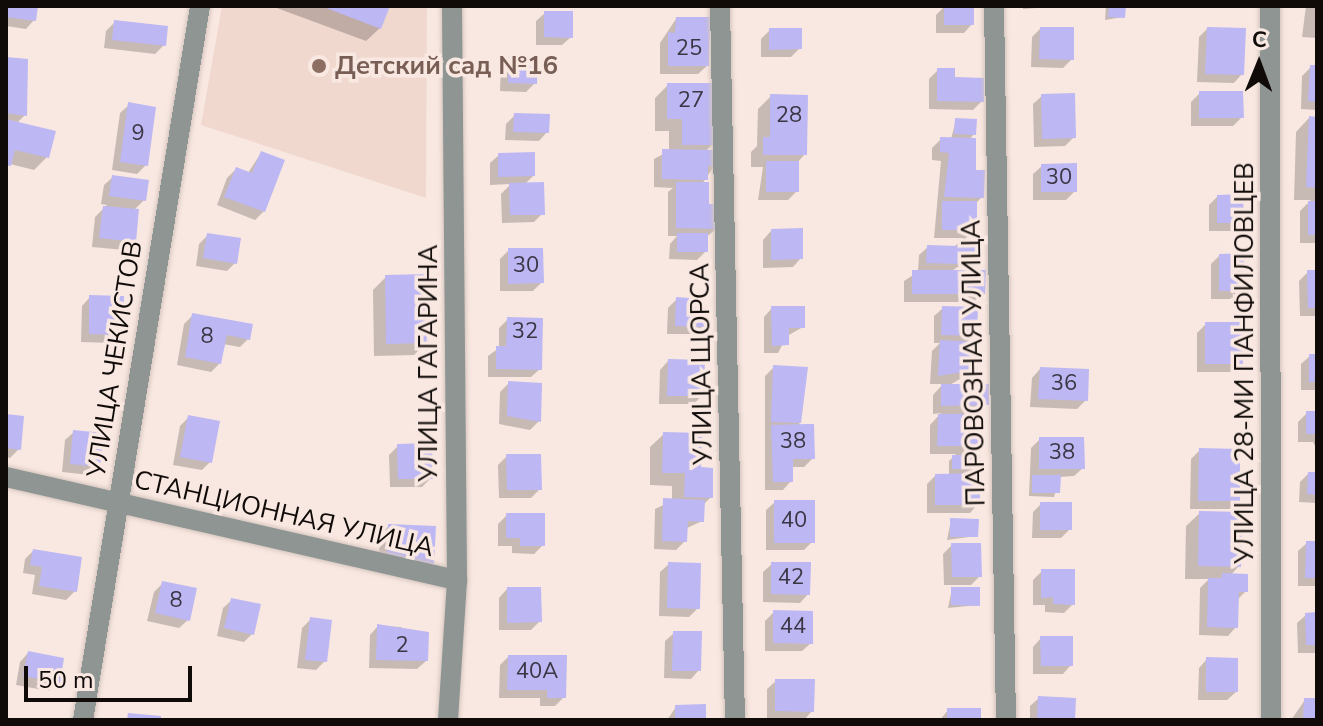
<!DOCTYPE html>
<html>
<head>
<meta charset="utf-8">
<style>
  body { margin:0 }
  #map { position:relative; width:1323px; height:726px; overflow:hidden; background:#f9e8e1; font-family:"Nunito Sans",sans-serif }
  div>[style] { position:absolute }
  .built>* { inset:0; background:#f0d8cf }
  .shadow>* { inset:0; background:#0003 }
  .building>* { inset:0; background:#bdb7f3 }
  .roads { filter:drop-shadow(0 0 2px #d4c5be) drop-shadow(0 0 2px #d4c5be) }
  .minor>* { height:20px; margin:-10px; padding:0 10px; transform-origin:10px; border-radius:10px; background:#8e9593 }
  .dots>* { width:22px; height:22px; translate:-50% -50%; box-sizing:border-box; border:4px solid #f9e8e1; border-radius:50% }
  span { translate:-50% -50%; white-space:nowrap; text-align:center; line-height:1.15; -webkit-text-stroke:7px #f9e8e1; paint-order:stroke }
  .number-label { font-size:22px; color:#3b3644 }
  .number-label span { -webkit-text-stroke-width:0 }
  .education-label { font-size:26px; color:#785e54; font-weight:700 }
  .left { translate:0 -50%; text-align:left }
  .street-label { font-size:26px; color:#100b09 }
  .frame { position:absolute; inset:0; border:8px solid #100b09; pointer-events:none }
  .north { position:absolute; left:1219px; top:24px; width:80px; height:80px; -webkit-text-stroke:6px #f9e8e1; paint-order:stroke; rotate:1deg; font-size:22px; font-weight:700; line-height:32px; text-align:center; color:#100b09 }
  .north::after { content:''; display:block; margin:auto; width:28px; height:36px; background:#100b09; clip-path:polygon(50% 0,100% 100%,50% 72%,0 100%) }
  .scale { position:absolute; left:24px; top:666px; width:168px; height:36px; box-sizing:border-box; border:4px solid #100b09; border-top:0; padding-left:10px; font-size:24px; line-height:28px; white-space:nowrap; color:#100b09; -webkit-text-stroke:6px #f9e8e1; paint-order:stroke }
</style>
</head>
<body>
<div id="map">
  <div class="built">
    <i style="clip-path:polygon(222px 6px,427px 6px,426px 198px,201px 125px)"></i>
  </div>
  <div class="shadow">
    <i style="clip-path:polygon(6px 6px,36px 6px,34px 20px,26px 29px,6px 26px)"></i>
    <i style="clip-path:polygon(388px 6px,380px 28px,366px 41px,274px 7px)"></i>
    <i style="clip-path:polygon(945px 6px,972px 6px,972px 24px,964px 33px,936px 33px,936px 15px)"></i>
    <i style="clip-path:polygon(1023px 6px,1063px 6px,1023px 9px)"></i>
    <i style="clip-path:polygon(1106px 6px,1124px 6px,1123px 17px,1105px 20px)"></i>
    <i style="clip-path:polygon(1306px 6px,1317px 6px,1317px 38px,1302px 37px)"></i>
    <i style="clip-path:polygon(545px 13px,571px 37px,562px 45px,536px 45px,536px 21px)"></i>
    <i style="clip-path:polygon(676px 19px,707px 66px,698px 74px,660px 74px,660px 43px)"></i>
    <i style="clip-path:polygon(115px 22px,164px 45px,155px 54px,104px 48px,106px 31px)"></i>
    <i style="clip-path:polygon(1040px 29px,1072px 59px,1063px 68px,1031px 67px,1032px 37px)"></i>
    <i style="clip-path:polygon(1207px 29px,1242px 74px,1234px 83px,1197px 82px,1199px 37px)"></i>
    <i style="clip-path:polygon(770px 30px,800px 48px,791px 57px,761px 57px,761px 39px)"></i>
    <i style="clip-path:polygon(510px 56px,535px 83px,526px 92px,500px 91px,501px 65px)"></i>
    <i style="clip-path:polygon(6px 59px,25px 115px,17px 123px,47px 157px,34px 170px,10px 164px,6px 168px)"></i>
    <i style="clip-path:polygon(1311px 67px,1317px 67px,1317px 110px,1301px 109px,1302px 76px)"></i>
    <i style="clip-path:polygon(938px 70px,982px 101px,973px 110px,929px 109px,929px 79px)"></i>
    <i style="clip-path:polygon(668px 85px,713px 144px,705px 152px,714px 166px,702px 184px,718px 228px,706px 237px,706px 251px,697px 260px,669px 259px,670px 244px,677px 236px,668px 236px,668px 192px,673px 188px,654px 187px,654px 159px,669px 151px,669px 131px,655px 131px,655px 98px)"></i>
    <i style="clip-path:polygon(1200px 93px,1242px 117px,1233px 126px,1191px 126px,1191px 102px)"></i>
    <i style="clip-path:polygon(771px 96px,805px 154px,797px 163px,797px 191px,788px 200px,758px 200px,763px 167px,751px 167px,751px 152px,757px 146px,758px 109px)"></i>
    <i style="clip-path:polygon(1042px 96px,1074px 137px,1065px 146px,1034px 147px,1033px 104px)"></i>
    <i style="clip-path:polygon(129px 105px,146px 165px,137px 174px,112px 170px,120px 113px)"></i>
    <i style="clip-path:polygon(515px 115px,547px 132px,539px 141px,505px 140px,506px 124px)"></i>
    <i style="clip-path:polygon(1309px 118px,1317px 119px,1317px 243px,1300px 243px,1300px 211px,1311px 200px,1294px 200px,1296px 132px)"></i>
    <i style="clip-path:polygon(956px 120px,974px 134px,969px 140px,982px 197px,975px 204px,975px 229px,963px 241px,976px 255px,950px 272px,983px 293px,975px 302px,904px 302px,904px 281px,918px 272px,919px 255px,928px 247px,953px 248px,963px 238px,934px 238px,941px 161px,932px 160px,932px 148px,941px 139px,951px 139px)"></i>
    <i style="clip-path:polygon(261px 153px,264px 211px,255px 220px,217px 205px,227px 178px,236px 169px,248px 173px)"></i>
    <i style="clip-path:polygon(499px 155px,533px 176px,524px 185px,542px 214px,534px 222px,502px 223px,501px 194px,511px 184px,490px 185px,490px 163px)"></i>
    <i style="clip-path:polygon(1042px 166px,1075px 191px,1066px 200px,1033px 200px,1033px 174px)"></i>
    <i style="clip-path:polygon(113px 177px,144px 200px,133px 211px,134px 242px,125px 250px,92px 247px,95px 217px,107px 205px,101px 204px,104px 185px)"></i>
    <i style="clip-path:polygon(1217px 197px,1242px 223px,1233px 231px,1209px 231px,1209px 205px)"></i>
    <i style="clip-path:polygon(771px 231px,801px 258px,793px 267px,763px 268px,763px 240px)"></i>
    <i style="clip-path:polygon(208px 235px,235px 263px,227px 271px,196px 266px,199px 244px)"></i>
    <i style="clip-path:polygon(509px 250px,542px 282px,533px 291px,500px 291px,500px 259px)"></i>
    <i style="clip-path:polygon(1219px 256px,1243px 290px,1234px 299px,1211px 299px,1211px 264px)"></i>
    <i style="clip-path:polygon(1308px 272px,1317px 272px,1317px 316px,1300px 316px,1299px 281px)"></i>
    <i style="clip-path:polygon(386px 277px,427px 342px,414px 355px,374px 356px,373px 290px)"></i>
    <i style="clip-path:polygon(90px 297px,121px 334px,113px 343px,81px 342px,82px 306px)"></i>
    <i style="clip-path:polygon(677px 299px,703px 326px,694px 334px,667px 334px,668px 308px)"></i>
    <i style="clip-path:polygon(772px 308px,803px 327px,787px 336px,778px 353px,764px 353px,764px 317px)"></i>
    <i style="clip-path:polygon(943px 308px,975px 335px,967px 343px,975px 370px,948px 386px,987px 404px,977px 413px,976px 445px,964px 457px,978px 468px,970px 476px,978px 504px,970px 513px,927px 513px,927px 484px,935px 476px,949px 476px,949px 461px,956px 454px,930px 454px,930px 425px,941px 413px,933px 414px,933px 395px,943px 384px,930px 384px,932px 351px,940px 343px,934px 343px,934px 316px)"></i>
    <i style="clip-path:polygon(193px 315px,248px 339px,240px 347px,223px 344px,220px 363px,211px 372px,177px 365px,184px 324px)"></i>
    <i style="clip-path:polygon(508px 319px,540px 369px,531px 377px,488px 377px,488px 356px,499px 348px,499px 328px)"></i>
    <i style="clip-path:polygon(1206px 324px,1241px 363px,1232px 372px,1197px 372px,1197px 333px)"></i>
    <i style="clip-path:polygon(1310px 356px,1317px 356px,1317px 390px,1301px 390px,1301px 364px)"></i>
    <i style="clip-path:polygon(668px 361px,702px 395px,694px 404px,659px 404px,660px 370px)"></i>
    <i style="clip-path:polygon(774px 367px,806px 369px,799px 426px,813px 458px,804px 467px,791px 467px,791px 481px,783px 490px,765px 490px,765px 376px)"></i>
    <i style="clip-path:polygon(1040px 369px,1086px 400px,1077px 409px,1030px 407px,1032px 378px)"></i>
    <i style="clip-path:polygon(509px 383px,539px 421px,530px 430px,499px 424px,500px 392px)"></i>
    <i style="clip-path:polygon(1307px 413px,1317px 413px,1317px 450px,1313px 442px,1298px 442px,1298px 422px)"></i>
    <i style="clip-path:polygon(6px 416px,19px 449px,10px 458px,6px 457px)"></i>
    <i style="clip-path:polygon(189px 417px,210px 462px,202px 470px,173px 465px,180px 426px)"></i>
    <i style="clip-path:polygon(74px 432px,98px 466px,90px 475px,62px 472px,65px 440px)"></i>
    <i style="clip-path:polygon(664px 434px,699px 469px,711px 497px,702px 506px,702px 521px,685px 529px,685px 541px,676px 550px,654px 549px,655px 509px,672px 501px,672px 486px,650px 485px,650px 447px)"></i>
    <i style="clip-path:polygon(1040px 439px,1083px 468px,1074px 476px,1059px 477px,1054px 497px,1029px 496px,1031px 448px)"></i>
    <i style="clip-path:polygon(398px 446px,431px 478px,422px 487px,390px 487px,389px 455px)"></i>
    <i style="clip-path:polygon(1200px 450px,1238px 500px,1230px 509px,1190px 509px,1191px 459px)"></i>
    <i style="clip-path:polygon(507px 456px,540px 489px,531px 498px,499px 498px,498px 465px)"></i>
    <i style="clip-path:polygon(1308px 474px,1317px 474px,1317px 503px,1299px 502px,1300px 482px)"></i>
    <i style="clip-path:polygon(775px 502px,812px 542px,804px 550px,766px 550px,766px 510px)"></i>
    <i style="clip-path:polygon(1041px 504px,1070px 529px,1061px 538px,1032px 538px,1033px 512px)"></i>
    <i style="clip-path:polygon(1200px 513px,1239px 566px,1228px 578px,1246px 591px,1237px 600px,1236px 627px,1228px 636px,1199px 635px,1200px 588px,1209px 579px,1185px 579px,1186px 526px)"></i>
    <i style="clip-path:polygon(507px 515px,543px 545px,534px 554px,512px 553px,512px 546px,498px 546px,498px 524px)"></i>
    <i style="clip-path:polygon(951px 520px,976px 536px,947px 540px)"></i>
    <i style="clip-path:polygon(389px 526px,432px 563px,423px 572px,378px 570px,380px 534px)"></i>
    <i style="clip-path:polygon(1307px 543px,1317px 543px,1317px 586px,1298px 586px,1298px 551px)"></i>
    <i style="clip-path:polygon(952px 545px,980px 576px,971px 585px,944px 585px,943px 554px)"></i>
    <i style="clip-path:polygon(33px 551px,75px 591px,66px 600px,32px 594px,35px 575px,23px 573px,25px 559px)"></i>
    <i style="clip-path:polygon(669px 564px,698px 608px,689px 617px,659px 616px,660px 572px)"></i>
    <i style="clip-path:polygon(772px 564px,808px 594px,800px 603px,763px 602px,763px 572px)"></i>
    <i style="clip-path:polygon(1042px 571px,1073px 604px,1064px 613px,1045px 612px,1045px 605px,1033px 605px,1033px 580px)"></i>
    <i style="clip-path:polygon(163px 583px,188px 620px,179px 628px,147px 621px,154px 592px)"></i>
    <i style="clip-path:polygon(507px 589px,540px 621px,531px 630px,499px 630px,499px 598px)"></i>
    <i style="clip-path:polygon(952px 589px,978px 605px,948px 608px)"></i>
    <i style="clip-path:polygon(232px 600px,252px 634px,244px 642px,217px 636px,223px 608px)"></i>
    <i style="clip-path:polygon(774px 612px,811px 643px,802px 651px,765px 651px,765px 621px)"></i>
    <i style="clip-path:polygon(1317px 614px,1317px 653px,1298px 653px,1297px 623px,1306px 615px)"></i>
    <i style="clip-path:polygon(311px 619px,325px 661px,316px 670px,297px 668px,302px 628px)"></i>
    <i style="clip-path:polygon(378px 626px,401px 627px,426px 661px,417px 669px,369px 668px,370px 635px)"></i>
    <i style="clip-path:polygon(674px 633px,699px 670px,691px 679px,664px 678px,665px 641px)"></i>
    <i style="clip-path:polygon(1041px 638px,1071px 665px,1063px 674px,1033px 674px,1033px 647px)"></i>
    <i style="clip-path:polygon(28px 653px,58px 682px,49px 691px,16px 685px,20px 662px)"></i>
    <i style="clip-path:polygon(508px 657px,564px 697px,555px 706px,540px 706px,540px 698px,499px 698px,500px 665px)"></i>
    <i style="clip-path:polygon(1207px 659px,1236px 692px,1227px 700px,1198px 700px,1199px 668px)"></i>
    <i style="clip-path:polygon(776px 681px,812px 711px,804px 720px,767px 719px,767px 689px)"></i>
    <i style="clip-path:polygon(1039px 698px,1073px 720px,1030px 720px,1030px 706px)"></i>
    <i style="clip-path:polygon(1305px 700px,1317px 700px,1317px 720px,1291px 720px)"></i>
    <i style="clip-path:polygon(676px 707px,704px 720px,667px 720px)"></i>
    <i style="clip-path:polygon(948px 710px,979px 720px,940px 720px)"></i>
  </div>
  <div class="building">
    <i style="clip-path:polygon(6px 6px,38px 6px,36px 21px,6px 17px)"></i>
    <i style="clip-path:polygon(321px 6px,390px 6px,381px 29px)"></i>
    <i style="clip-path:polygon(944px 6px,974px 6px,974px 25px,944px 25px)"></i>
    <i style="clip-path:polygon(1109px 6px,1126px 6px,1125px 18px,1108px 17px)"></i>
    <i style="clip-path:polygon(544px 11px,573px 11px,573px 38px,544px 37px)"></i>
    <i style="clip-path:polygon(676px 17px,710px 17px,709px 66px,668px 66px,668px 32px,675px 33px)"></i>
    <i style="clip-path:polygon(114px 20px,168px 26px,166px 46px,112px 40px)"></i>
    <i style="clip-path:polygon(1040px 27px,1074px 27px,1074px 60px,1039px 59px)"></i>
    <i style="clip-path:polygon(1207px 27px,1246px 28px,1244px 75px,1205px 74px)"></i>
    <i style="clip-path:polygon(769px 28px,802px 28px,802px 49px,769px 50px)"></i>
    <i style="clip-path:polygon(509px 54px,538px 56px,537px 84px,508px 83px)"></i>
    <i style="clip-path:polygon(6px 57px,28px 59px,27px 116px,6px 113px)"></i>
    <i style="clip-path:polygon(1310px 65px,1317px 65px,1317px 102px,1308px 101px)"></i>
    <i style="clip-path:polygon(937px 68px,955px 68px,955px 77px,984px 78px,984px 102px,937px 101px)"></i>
    <i style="clip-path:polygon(667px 83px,715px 83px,715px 145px,682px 145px,682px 119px,667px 119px)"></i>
    <i style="clip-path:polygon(1199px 91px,1243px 91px,1244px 118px,1199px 118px)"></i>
    <i style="clip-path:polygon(1075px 93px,1076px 138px,1042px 139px,1041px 94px)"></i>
    <i style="clip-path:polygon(770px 94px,808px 95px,807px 155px,763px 155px,763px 137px,770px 137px)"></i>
    <i style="clip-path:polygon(128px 102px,156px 107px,148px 166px,120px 162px)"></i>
    <i style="clip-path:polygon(514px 113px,550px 114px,549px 133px,513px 132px)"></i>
    <i style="clip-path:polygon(1309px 116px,1317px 117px,1317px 188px,1306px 187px)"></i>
    <i style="clip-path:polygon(955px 118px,977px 119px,976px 135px,954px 134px)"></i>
    <i style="clip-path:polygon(6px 119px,56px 131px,49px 158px,15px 150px,11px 166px,6px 165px)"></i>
    <i style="clip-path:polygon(940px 137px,976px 138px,976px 170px,985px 170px,984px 198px,944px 197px,949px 153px,940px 152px)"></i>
    <i style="clip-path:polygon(662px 149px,717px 150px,716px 166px,708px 166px,708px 180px,662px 179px)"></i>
    <i style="clip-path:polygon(261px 151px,285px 160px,265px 212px,224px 197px,236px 167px,252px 173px)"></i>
    <i style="clip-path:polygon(535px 152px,535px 176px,498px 177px,498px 153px)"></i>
    <i style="clip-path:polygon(766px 161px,799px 161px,799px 192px,766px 192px)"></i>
    <i style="clip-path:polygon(1077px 163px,1077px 192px,1041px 192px,1041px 164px)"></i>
    <i style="clip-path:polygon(112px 175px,149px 180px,146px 201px,109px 196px)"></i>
    <i style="clip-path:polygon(544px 182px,545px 215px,510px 215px,509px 183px)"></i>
    <i style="clip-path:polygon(676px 182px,709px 182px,709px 204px,720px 204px,720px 229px,676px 228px)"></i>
    <i style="clip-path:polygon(1243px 194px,1244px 223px,1217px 223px,1217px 195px)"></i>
    <i style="clip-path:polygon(942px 201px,977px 201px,977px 230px,942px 230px)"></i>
    <i style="clip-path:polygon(1308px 201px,1317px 201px,1317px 235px,1308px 235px)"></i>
    <i style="clip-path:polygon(103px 206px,139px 209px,136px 242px,99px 238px)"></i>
    <i style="clip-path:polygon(803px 228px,803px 259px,771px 260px,771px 229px)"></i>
    <i style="clip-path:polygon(207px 233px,241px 238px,237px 264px,203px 258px)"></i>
    <i style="clip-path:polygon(677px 233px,708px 233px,708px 252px,677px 252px)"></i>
    <i style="clip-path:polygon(960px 239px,978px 240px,978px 256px,961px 255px,960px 264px,926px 263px,927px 245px,959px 246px)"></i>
    <i style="clip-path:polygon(508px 248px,543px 248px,544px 283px,508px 284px)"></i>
    <i style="clip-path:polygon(1244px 253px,1245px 291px,1219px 291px,1219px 254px)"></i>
    <i style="clip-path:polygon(912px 270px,986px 270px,985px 294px,912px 294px)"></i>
    <i style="clip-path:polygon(1307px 270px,1317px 270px,1317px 308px,1308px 308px)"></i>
    <i style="clip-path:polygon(428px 274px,429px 343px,386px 344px,385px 275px)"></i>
    <i style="clip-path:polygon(89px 295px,124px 296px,123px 335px,89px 334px)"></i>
    <i style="clip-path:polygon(676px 297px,689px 298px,689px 307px,705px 307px,705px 327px,675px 326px)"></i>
    <i style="clip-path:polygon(771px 306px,805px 306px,805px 328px,789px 328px,789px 345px,772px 346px)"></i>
    <i style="clip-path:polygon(942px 306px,978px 307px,977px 336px,941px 335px)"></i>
    <i style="clip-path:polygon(192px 313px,253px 324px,250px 340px,227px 335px,221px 364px,185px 357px)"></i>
    <i style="clip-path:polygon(507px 317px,543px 318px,542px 370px,496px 369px,496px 346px,506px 346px)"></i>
    <i style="clip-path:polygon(1205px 322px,1243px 322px,1243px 364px,1205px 364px)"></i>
    <i style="clip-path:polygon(940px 340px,978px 342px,977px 370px,938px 376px)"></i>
    <i style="clip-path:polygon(1309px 354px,1317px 354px,1317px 382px,1309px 382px)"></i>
    <i style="clip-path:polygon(668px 359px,705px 360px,704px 396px,667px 396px)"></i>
    <i style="clip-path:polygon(773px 365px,808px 367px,801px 423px,771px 422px)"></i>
    <i style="clip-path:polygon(1040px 367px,1089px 369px,1088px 401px,1038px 399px)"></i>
    <i style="clip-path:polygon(508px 381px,542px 383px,541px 422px,507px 416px)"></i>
    <i style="clip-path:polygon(941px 384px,989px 384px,989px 405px,941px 406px)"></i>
    <i style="clip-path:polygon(1306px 411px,1317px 411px,1317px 434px,1306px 434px)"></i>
    <i style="clip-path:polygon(6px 414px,24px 416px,21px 450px,6px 448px)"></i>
    <i style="clip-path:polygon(938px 414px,979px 414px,978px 446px,937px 446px)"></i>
    <i style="clip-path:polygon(188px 415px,220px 421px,212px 463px,180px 457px)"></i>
    <i style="clip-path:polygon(807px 424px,814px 424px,815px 459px,793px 459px,793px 482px,773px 482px,771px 425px)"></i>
    <i style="clip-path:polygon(73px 430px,104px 433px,100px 467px,70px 464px)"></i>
    <i style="clip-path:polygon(663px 432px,702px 433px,701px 467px,713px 468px,713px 498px,684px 497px,685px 473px,662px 473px)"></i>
    <i style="clip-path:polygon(1039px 437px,1084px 437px,1085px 469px,1039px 469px)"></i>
    <i style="clip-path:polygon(432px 443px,433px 479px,398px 479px,397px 444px)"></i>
    <i style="clip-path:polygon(1199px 448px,1240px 449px,1240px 501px,1198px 501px)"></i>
    <i style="clip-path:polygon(506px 454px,541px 454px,542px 490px,507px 490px)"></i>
    <i style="clip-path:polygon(952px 455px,980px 455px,980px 469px,952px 469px)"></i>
    <i style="clip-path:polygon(1308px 472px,1317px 472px,1317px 495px,1307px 494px)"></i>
    <i style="clip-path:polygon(980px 473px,980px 505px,935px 505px,935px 474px)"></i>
    <i style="clip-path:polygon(1032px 475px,1061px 475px,1060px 493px,1032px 493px)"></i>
    <i style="clip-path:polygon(663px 498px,705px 500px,704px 522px,688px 521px,687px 542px,662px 541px)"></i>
    <i style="clip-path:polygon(774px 500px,815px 500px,815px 543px,774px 543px)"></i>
    <i style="clip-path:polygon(1040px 502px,1072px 502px,1072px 530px,1040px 530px)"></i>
    <i style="clip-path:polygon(1199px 511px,1242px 512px,1241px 567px,1198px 566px)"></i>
    <i style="clip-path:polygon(506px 513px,545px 513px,545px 546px,520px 546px,520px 538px,506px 538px)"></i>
    <i style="clip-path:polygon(950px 518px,979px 519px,978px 537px,950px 537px)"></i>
    <i style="clip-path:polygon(388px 524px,436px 526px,434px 564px,386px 562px)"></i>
    <i style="clip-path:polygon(1306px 541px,1317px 541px,1317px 578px,1305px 578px)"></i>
    <i style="clip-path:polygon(951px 543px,981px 543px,982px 577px,952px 577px)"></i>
    <i style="clip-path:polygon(33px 549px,82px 557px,77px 592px,39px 586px,42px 567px,30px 565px)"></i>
    <i style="clip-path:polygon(668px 562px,701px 563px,700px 609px,667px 608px)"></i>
    <i style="clip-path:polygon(771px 562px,811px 562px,810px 595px,771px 594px)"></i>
    <i style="clip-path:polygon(1041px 569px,1075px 569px,1075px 605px,1053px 604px,1053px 597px,1041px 598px)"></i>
    <i style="clip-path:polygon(1222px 573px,1248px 574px,1248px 592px,1239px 592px,1238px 628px,1207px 627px,1208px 578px,1222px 578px)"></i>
    <i style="clip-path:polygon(162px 581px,197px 588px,190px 621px,155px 613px)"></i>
    <i style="clip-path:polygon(507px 587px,541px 587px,542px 622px,507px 623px)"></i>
    <i style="clip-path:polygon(951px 587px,980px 587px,980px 606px,951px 605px)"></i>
    <i style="clip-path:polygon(231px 598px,261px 604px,254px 635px,224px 628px)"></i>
    <i style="clip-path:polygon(773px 610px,813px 611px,813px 644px,773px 643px)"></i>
    <i style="clip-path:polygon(1317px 612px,1317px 645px,1306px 645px,1305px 613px)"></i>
    <i style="clip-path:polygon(310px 617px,332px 620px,327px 662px,305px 660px)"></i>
    <i style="clip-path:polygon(377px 624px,429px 632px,428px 661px,376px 660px)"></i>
    <i style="clip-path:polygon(673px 631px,702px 631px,701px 671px,672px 671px)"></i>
    <i style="clip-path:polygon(1040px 636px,1073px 636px,1073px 666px,1041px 666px)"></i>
    <i style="clip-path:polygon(28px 651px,64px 658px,60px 683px,23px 676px)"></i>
    <i style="clip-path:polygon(508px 655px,567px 655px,566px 698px,547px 698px,547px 690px,507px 690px)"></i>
    <i style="clip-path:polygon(1206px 657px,1238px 658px,1238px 692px,1206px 692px)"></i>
    <i style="clip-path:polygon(775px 679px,815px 679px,814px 712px,775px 711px)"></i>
    <i style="clip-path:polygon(1038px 696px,1076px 698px,1075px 720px,1037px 720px)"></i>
    <i style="clip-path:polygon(1304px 698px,1317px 698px,1317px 720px,1303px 720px)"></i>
    <i style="clip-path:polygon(706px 704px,706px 720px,675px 720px,675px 705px)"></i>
    <i style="clip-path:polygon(947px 708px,981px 708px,981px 720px,947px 720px)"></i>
    <i style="clip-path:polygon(128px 713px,161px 716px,161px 720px,127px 720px)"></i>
  </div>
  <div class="roads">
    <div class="minor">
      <i style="left:720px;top:6px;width:714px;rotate:88.8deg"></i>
      <i style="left:994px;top:6px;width:714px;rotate:89.04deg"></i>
      <i style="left:1270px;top:6px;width:714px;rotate:89.92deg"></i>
      <i style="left:6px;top:477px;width:463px;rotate:12.9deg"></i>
      <i style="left:83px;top:720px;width:724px;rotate:-80.69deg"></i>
      <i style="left:448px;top:720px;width:140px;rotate:-86.3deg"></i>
      <i style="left:457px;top:580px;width:574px;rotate:-90.5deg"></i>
    </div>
  </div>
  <div class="dots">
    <i style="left:319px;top:66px;background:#8d6e63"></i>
  </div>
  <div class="number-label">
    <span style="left:689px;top:49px">25</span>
    <span style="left:691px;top:101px">27</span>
    <span style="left:789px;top:116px">28</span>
    <span style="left:138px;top:134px">9</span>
    <span style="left:1059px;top:178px">30</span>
    <span style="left:526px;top:266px">30</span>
    <span style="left:525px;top:332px">32</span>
    <span style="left:207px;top:337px">8</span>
    <span style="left:1064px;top:384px">36</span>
    <span style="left:793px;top:442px">38</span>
    <span style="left:1062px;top:453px">38</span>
    <span style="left:794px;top:521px">40</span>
    <span style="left:791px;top:578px">42</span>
    <span style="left:176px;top:601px">8</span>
    <span style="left:793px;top:627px">44</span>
    <span style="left:402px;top:646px">2</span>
    <span style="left:537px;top:672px">40А</span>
  </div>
  <div class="education-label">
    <span class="left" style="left:335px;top:66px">Детский сад №16</span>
  </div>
  <div class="street-label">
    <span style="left:115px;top:359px;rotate:-81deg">УЛИЦА ЧЕКИСТОВ</span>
    <span style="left:429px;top:363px;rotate:-90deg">УЛИЦА ГАГАРИНА</span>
    <span style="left:974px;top:363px;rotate:-91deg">ПАРОВОЗНАЯ УЛИЦА</span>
    <span style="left:1245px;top:363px;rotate:-90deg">УЛИЦА 28-МИ ПАНФИЛОВЦЕВ</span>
    <span style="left:702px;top:364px;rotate:-91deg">УЛИЦА ЩОРСА</span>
    <span style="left:284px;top:514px;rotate:13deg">СТАНЦИОННАЯ УЛИЦА</span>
  </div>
  <div class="frame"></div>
  <div class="north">С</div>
  <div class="scale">50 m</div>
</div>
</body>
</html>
